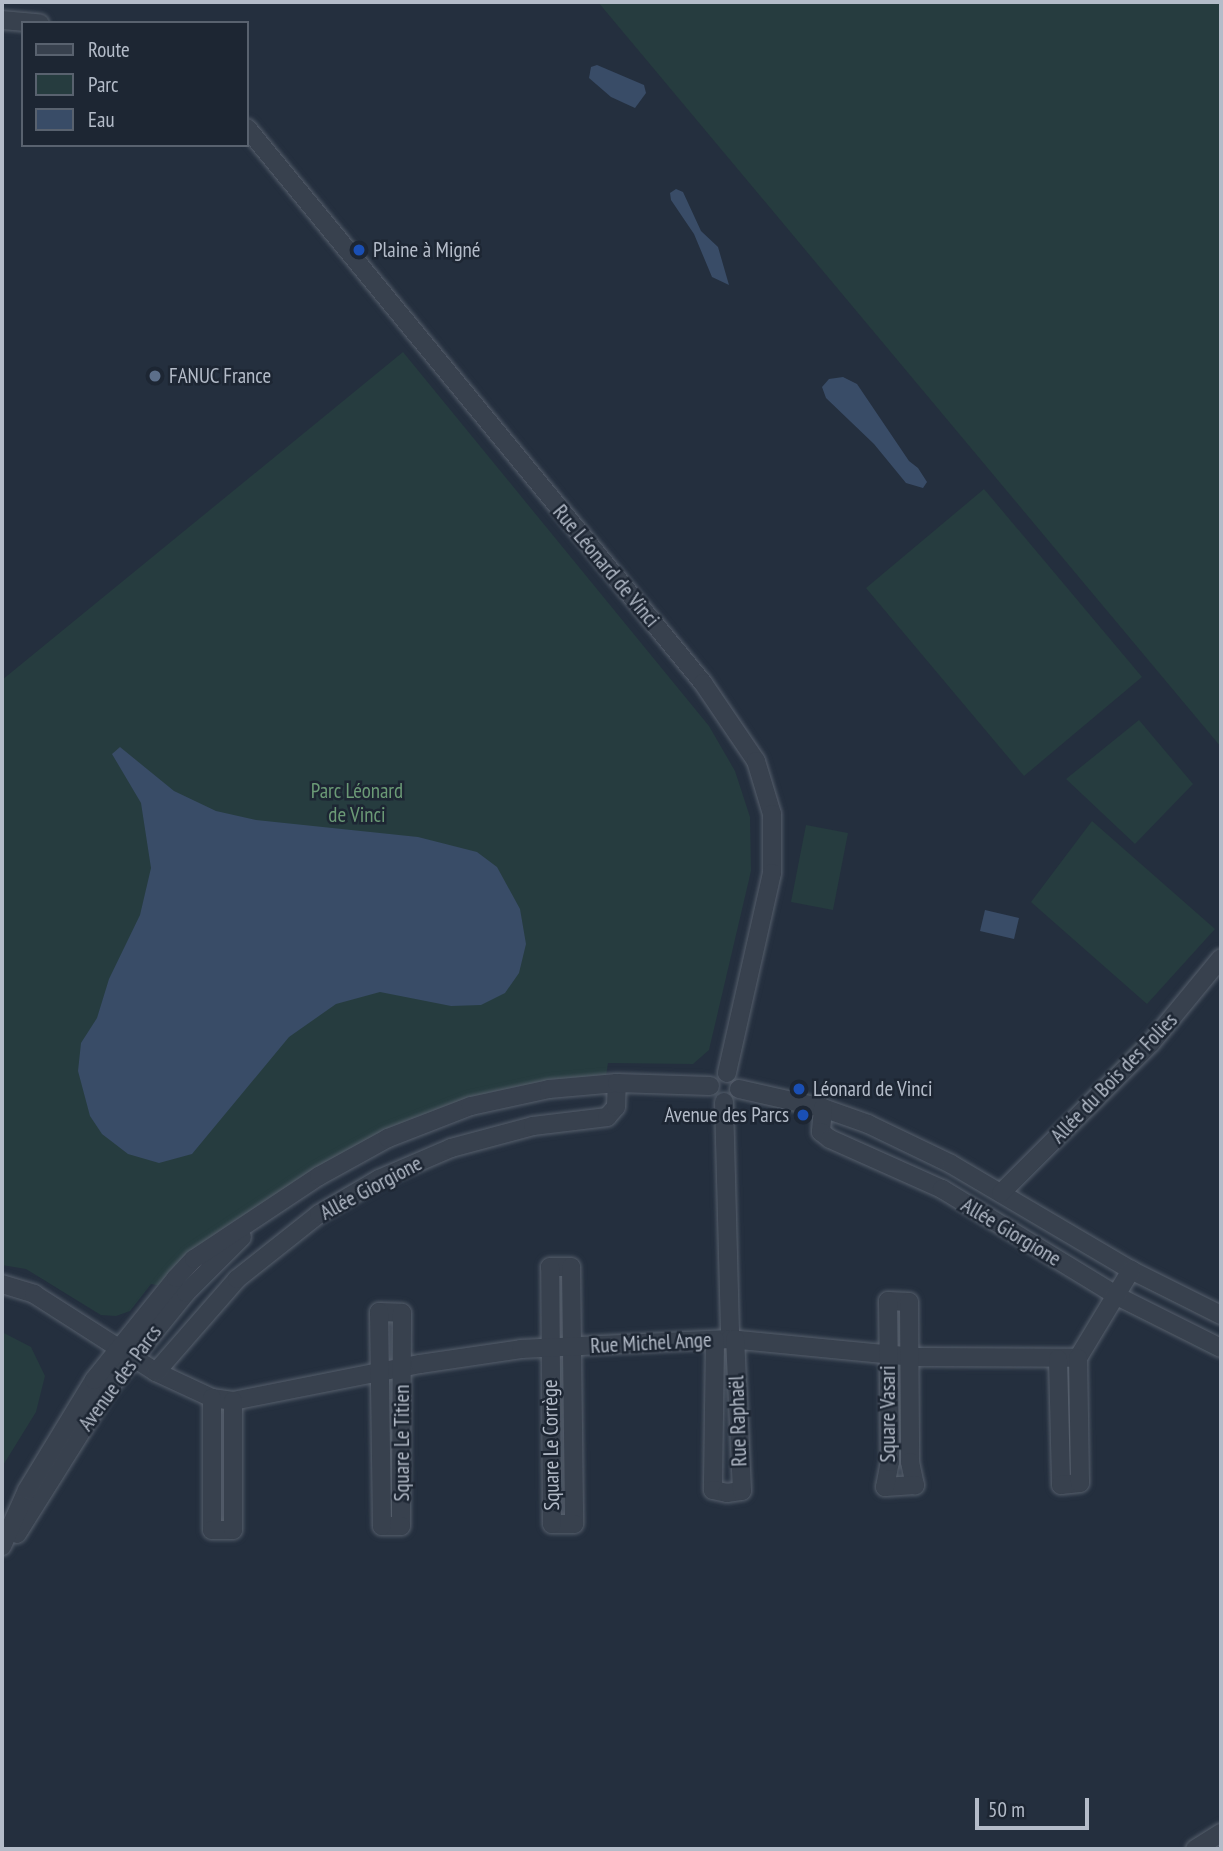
<!DOCTYPE html>
<html>
<head>
<meta charset="utf-8">
<style>
  body { margin:0 }
  #map { position:relative; width:1223px; height:1851px; overflow:hidden; background:#242f3e; font-family:"PT Sans Narrow",sans-serif }
  div>[style] { position:absolute }
  .green>* { inset:0; background:#263c3f }
  .water>* { inset:0; background:#394c67 }
  .roads { filter:drop-shadow(0 0 2px #565f6c) drop-shadow(0 0 2px #565f6c) }
  .minor>* { height:18px; margin:-9px; padding:0 9px; transform-origin:9px; border-radius:9px; background:#38414e }
  .dots>* { width:19px; height:19px; translate:-50% -50%; box-sizing:border-box; border:4px solid #1d2633; border-radius:50% }
  span { translate:-50% -50%; white-space:nowrap; text-align:center; line-height:1.15; -webkit-text-stroke:5px #1d2633; paint-order:stroke }
  .poi-label { font-size:21px; color:#b4bcc9 }
  .left { translate:0 -50%; text-align:left }
  .right { translate:-100% -50%; text-align:right }
  .street-label { font-size:21px; color:#b4bcc9 }
  .park-label { font-size:21px; color:#6b9a76 }
  .frame { position:absolute; inset:0; border:4px solid #b4bcc9; pointer-events:none }
  .legend { position:absolute; left:21px; top:21px; width:228px; height:126px; box-sizing:border-box; background:#1d2633; border:2px solid #59626f; margin:0; padding:9px 12px; list-style:none; font-size:21px; color:#b4bcc9 }
  .legend li { display:flex; align-items:center; gap:14px; height:35px }
  .legend b { width:35px; border:2px solid #59626f }
  .scale { position:absolute; left:975px; top:1798px; width:114px; height:32px; box-sizing:border-box; border:4px solid #b4bcc9; border-top:0; padding-left:9px; font-size:21px; line-height:24px; white-space:nowrap; color:#b4bcc9; -webkit-text-stroke:5px #1d2633; paint-order:stroke }
</style>
</head>
<body>
<div id="map">
  <div class="green">
    <i style="clip-path:polygon(598px 2px,1221px 2px,1221px 747px)"></i>
    <i style="clip-path:polygon(403px 352px,709px 726px,735px 771px,750px 817px,751px 871px,709px 1050px,693px 1064px,608px 1063px,606px 1076px,373px 1137px,161px 1286px,151px 1284px,130px 1311px,116px 1316px,101px 1315px,26px 1269px,2px 1265px,2px 680px)"></i>
    <i style="clip-path:polygon(984px 489px,1142px 677px,1024px 776px,866px 588px)"></i>
    <i style="clip-path:polygon(1139px 720px,1193px 784px,1135px 844px,1066px 779px)"></i>
    <i style="clip-path:polygon(1092px 821px,1215px 929px,1147px 1004px,1031px 902px)"></i>
    <i style="clip-path:polygon(806px 825px,848px 833px,833px 910px,791px 902px)"></i>
    <i style="clip-path:polygon(2px 1332px,31px 1347px,45px 1376px,36px 1412px,2px 1467px)"></i>
  </div>
  <div class="water">
    <i style="clip-path:polygon(597px 65px,644px 85px,646px 93px,635px 108px,611px 97px,589px 78px,591px 67px)"></i>
    <i style="clip-path:polygon(676px 189px,683px 192px,701px 231px,718px 247px,729px 285px,712px 277px,694px 234px,671px 200px,670px 193px)"></i>
    <i style="clip-path:polygon(843px 377px,857px 384px,909px 461px,918px 468px,927px 482px,923px 488px,906px 483px,874px 444px,826px 398px,822px 387px,829px 379px)"></i>
    <i style="clip-path:polygon(120px 747px,174px 791px,216px 811px,256px 820px,418px 837px,477px 852px,497px 867px,520px 909px,526px 944px,519px 973px,505px 993px,481px 1005px,451px 1006px,380px 992px,336px 1004px,289px 1037px,192px 1154px,159px 1163px,128px 1154px,102px 1134px,90px 1116px,78px 1071px,81px 1043px,97px 1018px,109px 979px,140px 915px,151px 868px,141px 803px,112px 754px)"></i>
    <i style="clip-path:polygon(985px 910px,1019px 918px,1014px 939px,980px 931px)"></i>
  </div>
  <div class="roads">
    <div class="minor">
      <i style="left:2px;top:20px;width:38px;rotate:5deg"></i>
      <i style="left:247px;top:128px;width:718px;rotate:50.59deg"></i>
      <i style="left:703px;top:683px;width:94px;rotate:55.8deg"></i>
      <i style="left:756px;top:761px;width:55px;rotate:73.2deg"></i>
      <i style="left:772px;top:814px;width:59px;rotate:90deg"></i>
      <i style="left:772px;top:873px;width:205px;rotate:102.7deg"></i>
      <i style="left:739px;top:1089px;width:86px;rotate:12.7deg"></i>
      <i style="left:823px;top:1108px;width:48px;rotate:19.6deg"></i>
      <i style="left:868px;top:1124px;width:92px;rotate:25.7deg"></i>
      <i style="left:951px;top:1164px;width:209px;rotate:30.5deg"></i>
      <i style="left:1131px;top:1270px;width:101px;rotate:26.6deg"></i>
      <i style="left:724px;top:1102px;width:237px;rotate:88.5deg"></i>
      <i style="left:823px;top:1108px;width:24px;rotate:95deg"></i>
      <i style="left:821px;top:1132px;width:11px;rotate:38deg"></i>
      <i style="left:830px;top:1139px;width:123px;rotate:24.1deg"></i>
      <i style="left:942px;top:1189px;width:205px;rotate:31.4deg"></i>
      <i style="left:1117px;top:1296px;width:116px;rotate:26.6deg"></i>
      <i style="left:1001px;top:1193px;width:212px;rotate:-45deg"></i>
      <i style="left:1151px;top:1043px;width:110px;rotate:-50.5deg"></i>
      <i style="left:550px;top:1267px;width:21px"></i>
      <i style="left:571px;top:1267px;width:257px;rotate:89.3deg"></i>
      <i style="left:574px;top:1524px;width:22px;rotate:180deg"></i>
      <i style="left:552px;top:1524px;width:257px;rotate:-90.4deg"></i>
      <i style="left:2px;top:1284px;width:34px;rotate:17deg"></i>
      <i style="left:34px;top:1294px;width:145px;rotate:32.6deg"></i>
      <i style="left:156px;top:1372px;width:62px;rotate:24.9deg"></i>
      <i style="left:212px;top:1398px;width:21px;rotate:8deg"></i>
      <i style="left:233px;top:1401px;width:191px;rotate:-11.2deg"></i>
      <i style="left:420px;top:1364px;width:102px;rotate:-8.4deg"></i>
      <i style="left:521px;top:1349px;width:80px;rotate:-2.9deg"></i>
      <i style="left:601px;top:1345px;width:129px;rotate:-2.7deg"></i>
      <i style="left:730px;top:1339px;width:185px;rotate:5.6deg"></i>
      <i style="left:914px;top:1357px;width:164px;rotate:0.3deg"></i>
      <i style="left:1078px;top:1358px;width:103px;rotate:-58.9deg"></i>
      <i style="left:888px;top:1301px;width:21px;rotate:3deg"></i>
      <i style="left:909px;top:1302px;width:160px;rotate:89.6deg"></i>
      <i style="left:910px;top:1462px;width:24px;rotate:78deg"></i>
      <i style="left:915px;top:1485px;width:30px;rotate:176deg"></i>
      <i style="left:885px;top:1487px;width:25px;rotate:-79deg"></i>
      <i style="left:890px;top:1462px;width:161px;rotate:-90.7deg"></i>
      <i style="left:379px;top:1312px;width:23px;rotate:2deg"></i>
      <i style="left:402px;top:1313px;width:213px;rotate:90.3deg"></i>
      <i style="left:401px;top:1526px;width:19px;rotate:180deg"></i>
      <i style="left:382px;top:1526px;width:214px;rotate:-90.8deg"></i>
      <i style="left:715px;top:1340px;width:150px;rotate:90.8deg"></i>
      <i style="left:713px;top:1490px;width:14px;rotate:12deg"></i>
      <i style="left:727px;top:1493px;width:15px;rotate:-8deg"></i>
      <i style="left:742px;top:1491px;width:152px;rotate:-92.6deg"></i>
      <i style="left:1058px;top:1359px;width:126px;rotate:88.6deg"></i>
      <i style="left:1061px;top:1485px;width:19px;rotate:-6deg"></i>
      <i style="left:1080px;top:1483px;width:125px;rotate:-90.9deg"></i>
      <i style="left:156px;top:1372px;width:123px;rotate:-48.9deg"></i>
      <i style="left:237px;top:1279px;width:105px;rotate:-38.4deg"></i>
      <i style="left:319px;top:1214px;width:69px;rotate:-30.3deg"></i>
      <i style="left:379px;top:1179px;width:78px;rotate:-23.3deg"></i>
      <i style="left:451px;top:1148px;width:85px;rotate:-15deg"></i>
      <i style="left:533px;top:1126px;width:75px;rotate:-6.9deg"></i>
      <i style="left:607px;top:1117px;width:13px;rotate:-48deg"></i>
      <i style="left:616px;top:1107px;width:24px;rotate:-88deg"></i>
      <i style="left:212px;top:1398px;width:132px;rotate:90deg"></i>
      <i style="left:212px;top:1530px;width:21px"></i>
      <i style="left:233px;top:1530px;width:129px;rotate:-90deg"></i>
      <i style="left:17px;top:1534px;width:171px;rotate:-57.9deg"></i>
      <i style="left:108px;top:1389px;width:124px;rotate:-50.9deg"></i>
      <i style="left:186px;top:1293px;width:79px;rotate:-45deg"></i>
      <i style="left:2px;top:1546px;width:61px;rotate:-65.9deg"></i>
      <i style="left:27px;top:1490px;width:129px;rotate:-58.7deg"></i>
      <i style="left:94px;top:1380px;width:131px;rotate:-51.2deg"></i>
      <i style="left:176px;top:1278px;width:26px;rotate:-47deg"></i>
      <i style="left:194px;top:1259px;width:150px;rotate:-33.6deg"></i>
      <i style="left:319px;top:1176px;width:79px;rotate:-28.8deg"></i>
      <i style="left:388px;top:1138px;width:89px;rotate:-21.1deg"></i>
      <i style="left:471px;top:1106px;width:80px;rotate:-12.3deg"></i>
      <i style="left:549px;top:1089px;width:68px;rotate:-5deg"></i>
      <i style="left:617px;top:1083px;width:93px;rotate:1.8deg"></i>
      <i style="left:1195px;top:1849px;width:31px;rotate:-32deg"></i>
    </div>
  </div>
  <div class="dots">
    <i style="left:359px;top:250px;background:#1a4fb4"></i>
    <i style="left:155px;top:376px;background:#5c6f8a"></i>
    <i style="left:799px;top:1089px;background:#1a4fb4"></i>
    <i style="left:803px;top:1115px;background:#1a4fb4"></i>
  </div>
  <div class="poi-label">
    <span class="left" style="left:373px;top:250px">Plaine à Migné</span>
    <span class="left" style="left:169px;top:376px">FANUC France</span>
    <span class="left" style="left:813px;top:1089px">Léonard de Vinci</span>
    <span class="right" style="left:789px;top:1115px">Avenue des Parcs</span>
  </div>
  <div class="street-label">
    <span style="left:606px;top:566px;rotate:50deg">Rue Léonard de Vinci</span>
    <span style="left:1114px;top:1078px;rotate:-46deg">Allée du Bois des Folies</span>
    <span style="left:371px;top:1188px;rotate:-28deg">Allée Giorgione</span>
    <span style="left:1011px;top:1232px;rotate:31deg">Allée Giorgione</span>
    <span style="left:651px;top:1343px;rotate:-3deg">Rue Michel Ange</span>
    <span style="left:120px;top:1378px;rotate:-54deg">Avenue des Parcs</span>
    <span style="left:888px;top:1414px;rotate:-90deg">Square Vasari</span>
    <span style="left:738px;top:1421px;rotate:-92deg">Rue Raphaël</span>
    <span style="left:402px;top:1443px;rotate:-90deg">Square Le Titien</span>
    <span style="left:551px;top:1445px;rotate:-91deg">Square Le Corrège</span>
  </div>
  <div class="park-label">
    <span style="left:357px;top:803px">Parc Léonard<br>de Vinci</span>
  </div>
  <div class="frame"></div>
  <ul class="legend">
  <li><b style="height:9px;background:#38414e"></b>Route</li>
  <li><b style="height:19px;background:#263c3f"></b>Parc</li>
  <li><b style="height:19px;background:#394c67"></b>Eau</li>
  </ul>
  <div class="scale">50 m</div>
</div>
</body>
</html>
